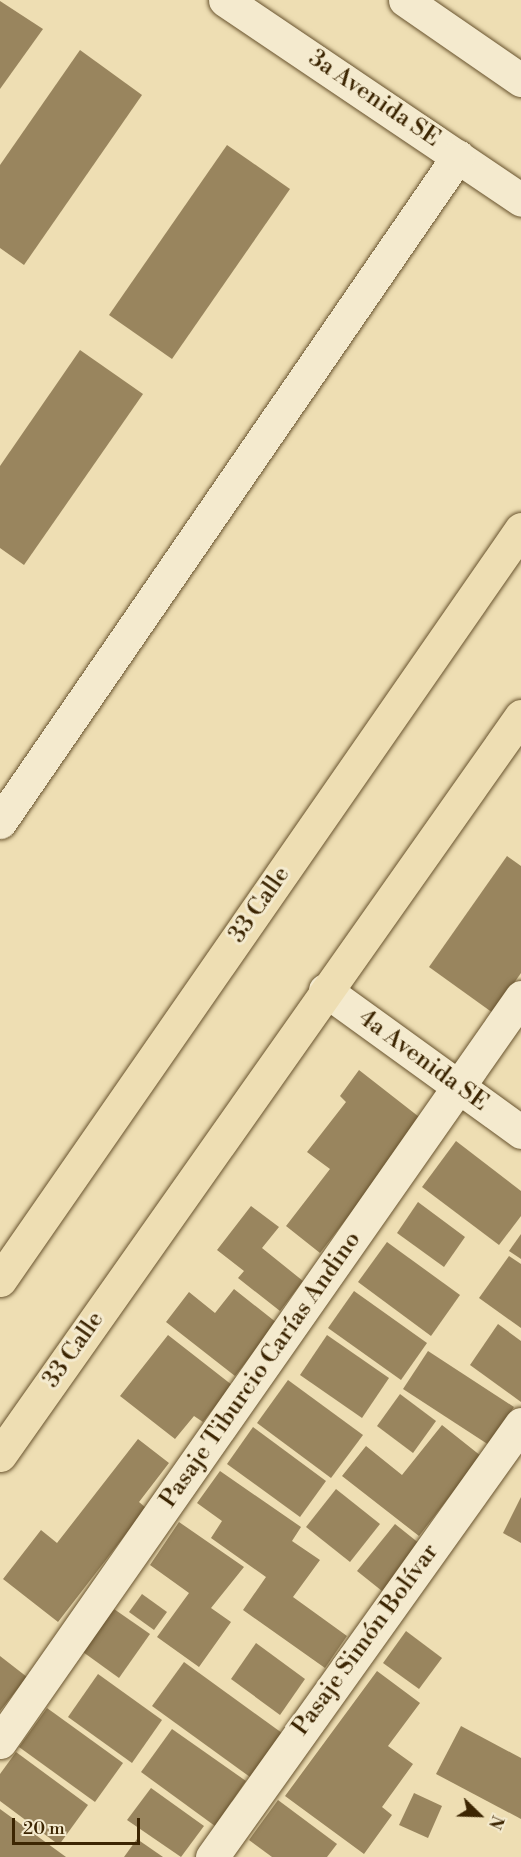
<!DOCTYPE html>
<html>
<head>
<meta charset="utf-8">
<style>
  body { margin:0 }
  #map { position:relative; width:521px; height:1857px; overflow:hidden; background:#eedeb3; font-family:"Libre Bodoni",serif }
  div>[style] { position:absolute }
  .building>* { inset:0; background:#99855e }
  .roads { filter:drop-shadow(0 0 2px #68532e) drop-shadow(0 0 2px #68532e) }
  .minor>* { height:33px; margin:-16.5px; padding:0 16.5px; transform-origin:16.5px; border-radius:16.5px; background:#f4eace }
  .major>* { height:33px; margin:-16.5px; padding:0 16.5px; transform-origin:16.5px; border-radius:16.5px; background:#eedeb3 }
  span { translate:-50% -50%; white-space:nowrap; text-align:center; line-height:1.15; -webkit-text-stroke:6px #f4eace; paint-order:stroke }
  .street-label { font-size:24px; color:#3c2502 }
  .north { position:absolute; left:449px; top:1785px; width:60px; height:60px; -webkit-text-stroke:4px #f4eace; paint-order:stroke; rotate:113deg; font-size:16px; font-weight:700; line-height:24px; text-align:center; color:#3c2502 }
  .north::after { content:''; display:block; margin:auto; width:21px; height:27px; background:#3c2502; clip-path:polygon(50% 0,100% 100%,50% 72%,0 100%) }
  .scale { position:absolute; left:12px; top:1818px; width:128px; height:27px; box-sizing:border-box; border:3px solid #3c2502; border-top:0; padding-left:8px; font-size:18px; line-height:21px; white-space:nowrap; color:#3c2502; -webkit-text-stroke:4px #f4eace; paint-order:stroke }
</style>
</head>
<body>
<div id="map">
  <div class="building">
    <i style="clip-path:polygon(0 1px,43px 29px,0 89px)"></i>
    <i style="clip-path:polygon(80px 50px,142px 95px,24px 265px,0 248px,0 165px)"></i>
    <i style="clip-path:polygon(227px 145px,290px 189px,172px 359px,109px 315px)"></i>
    <i style="clip-path:polygon(80px 350px,143px 394px,24px 565px,0 548px,0 466px)"></i>
    <i style="clip-path:polygon(507px 856px,521px 866px,521px 973px,493px 1013px,429px 967px)"></i>
    <i style="clip-path:polygon(359px 1070px,423px 1120px,320px 1253px,286px 1226px,330px 1169px,307px 1152px,346px 1102px,340px 1096px)"></i>
    <i style="clip-path:polygon(456px 1141px,521px 1191px,521px 1216px,499px 1245px,422px 1187px)"></i>
    <i style="clip-path:polygon(418px 1202px,465px 1237px,444px 1267px,397px 1233px)"></i>
    <i style="clip-path:polygon(251px 1206px,279px 1227px,262px 1248px,303px 1281px,280px 1311px,238px 1278px,244px 1271px,217px 1250px)"></i>
    <i style="clip-path:polygon(521px 1234px,521px 1259px,509px 1251px)"></i>
    <i style="clip-path:polygon(387px 1242px,460px 1295px,431px 1336px,358px 1282px)"></i>
    <i style="clip-path:polygon(509px 1256px,521px 1264px,521px 1328px,479px 1298px)"></i>
    <i style="clip-path:polygon(234px 1289px,277px 1323px,235px 1376px,166px 1322px,189px 1292px,215px 1313px)"></i>
    <i style="clip-path:polygon(354px 1291px,427px 1343px,401px 1380px,328px 1328px)"></i>
    <i style="clip-path:polygon(498px 1324px,521px 1341px,521px 1402px,470px 1365px)"></i>
    <i style="clip-path:polygon(168px 1335px,232px 1385px,203px 1422px,194px 1416px,175px 1439px,120px 1396px)"></i>
    <i style="clip-path:polygon(327px 1335px,389px 1378px,362px 1418px,300px 1375px)"></i>
    <i style="clip-path:polygon(428px 1351px,514px 1407px,489px 1445px,403px 1389px)"></i>
    <i style="clip-path:polygon(288px 1380px,363px 1435px,331px 1478px,257px 1423px)"></i>
    <i style="clip-path:polygon(400px 1394px,436px 1421px,413px 1453px,377px 1426px)"></i>
    <i style="clip-path:polygon(442px 1425px,481px 1456px,419px 1536px,342px 1476px,366px 1446px,402px 1475px)"></i>
    <i style="clip-path:polygon(253px 1427px,326px 1481px,300px 1517px,227px 1464px)"></i>
    <i style="clip-path:polygon(138px 1439px,169px 1463px,139px 1502px,146px 1508px,58px 1622px,3px 1579px,41px 1530px,57px 1543px)"></i>
    <i style="clip-path:polygon(220px 1471px,301px 1527px,292px 1541px,320px 1560px,293px 1597px,347px 1636px,325px 1668px,243px 1610px,266px 1577px,211px 1538px,222px 1521px,197px 1503px)"></i>
    <i style="clip-path:polygon(336px 1489px,380px 1524px,350px 1562px,306px 1527px)"></i>
    <i style="clip-path:polygon(521px 1497px,521px 1543px,503px 1533px)"></i>
    <i style="clip-path:polygon(179px 1522px,244px 1567px,211px 1608px,231px 1622px,199px 1667px,157px 1637px,189px 1593px,150px 1565px)"></i>
    <i style="clip-path:polygon(395px 1524px,420px 1544px,382px 1591px,357px 1571px)"></i>
    <i style="clip-path:polygon(142px 1594px,167px 1612px,154px 1630px,129px 1612px)"></i>
    <i style="clip-path:polygon(114px 1609px,150px 1634px,119px 1678px,83px 1652px)"></i>
    <i style="clip-path:polygon(406px 1631px,442px 1658px,419px 1689px,383px 1663px)"></i>
    <i style="clip-path:polygon(256px 1643px,305px 1679px,280px 1715px,231px 1679px)"></i>
    <i style="clip-path:polygon(0 1656px,27px 1677px,0 1711px)"></i>
    <i style="clip-path:polygon(184px 1662px,282px 1733px,250px 1777px,152px 1706px)"></i>
    <i style="clip-path:polygon(377px 1671px,420px 1703px,388px 1746px,413px 1764px,382px 1807px,392px 1815px,364px 1854px,285px 1796px)"></i>
    <i style="clip-path:polygon(98px 1674px,162px 1720px,132px 1763px,68px 1717px)"></i>
    <i style="clip-path:polygon(47px 1708px,123px 1763px,95px 1802px,19px 1747px)"></i>
    <i style="clip-path:polygon(461px 1726px,521px 1758px,521px 1819px,436px 1774px)"></i>
    <i style="clip-path:polygon(172px 1729px,246px 1781px,215px 1826px,141px 1772px)"></i>
    <i style="clip-path:polygon(16px 1752px,88px 1805px,59px 1845px,0 1801px,0 1774px)"></i>
    <i style="clip-path:polygon(151px 1788px,204px 1826px,181px 1857px,127px 1820px)"></i>
    <i style="clip-path:polygon(414px 1793px,442px 1806px,428px 1838px,399px 1825px)"></i>
    <i style="clip-path:polygon(278px 1800px,337px 1844px,327px 1857px,272px 1857px,249px 1840px)"></i>
    <i style="clip-path:polygon(0 1809px,66px 1857px,0 1857px)"></i>
    <i style="clip-path:polygon(137px 1839px,163px 1857px,124px 1857px)"></i>
  </div>
  <div class="roads">
    <div class="minor">
      <i style="left:225px;top:0;width:357px;rotate:34deg"></i>
      <i style="left:405px;top:0;width:141px;rotate:34.6deg"></i>
      <i style="left:0;top:822px;width:808px;rotate:-55.48deg"></i>
      <i style="left:325px;top:990px;width:242px;rotate:35.9deg"></i>
      <i style="left:0;top:1742px;width:909px;rotate:-55.03deg"></i>
      <i style="left:212px;top:1857px;width:532px;rotate:-54.49deg"></i>
    </div>
    <div class="major">
      <i style="left:0;top:1280px;width:914px;rotate:-55.25deg"></i>
      <i style="left:0;top:1455px;width:904px;rotate:-54.82deg"></i>
    </div>
  </div>
  <div class="street-label">
    <span style="left:374px;top:99px;rotate:34deg">3a Avenida SE</span>
    <span style="left:260px;top:905px;rotate:-55deg">33 Calle</span>
    <span style="left:423px;top:1061px;rotate:36deg">4a Avenida SE</span>
    <span style="left:74px;top:1350px;rotate:-55deg">33 Calle</span>
    <span style="left:261px;top:1370px;rotate:-55deg">Pasaje Tiburcio Carías Andino</span>
    <span style="left:366px;top:1640px;rotate:-54deg">Pasaje Simón Bolívar</span>
  </div>
  <div class="north">N</div>
  <div class="scale">20 m</div>
</div>
</body>
</html>
